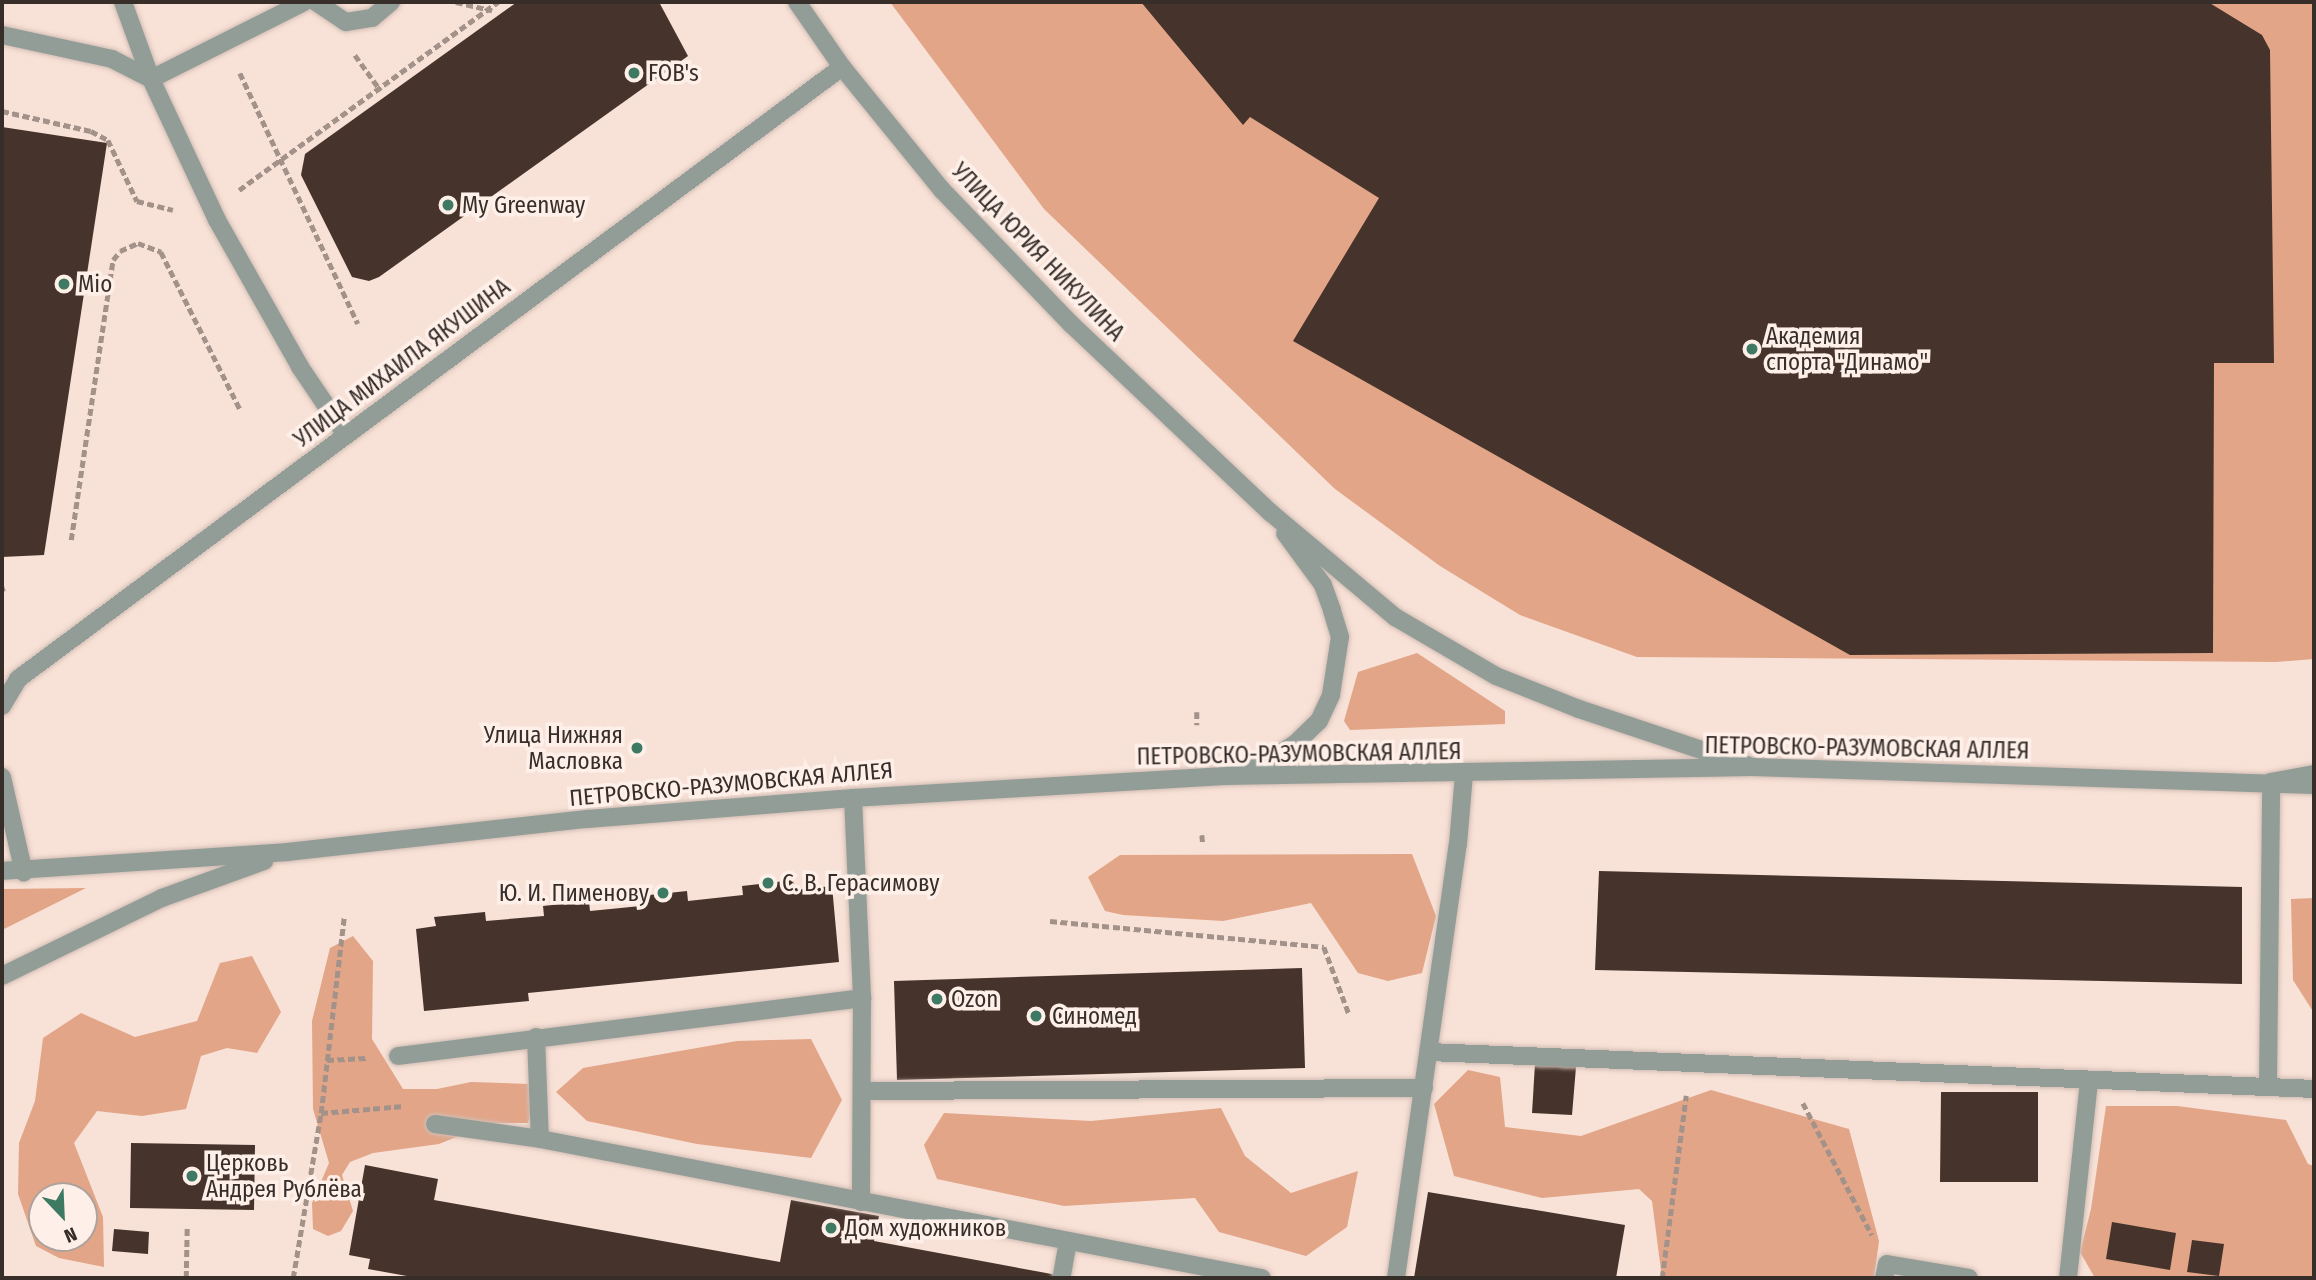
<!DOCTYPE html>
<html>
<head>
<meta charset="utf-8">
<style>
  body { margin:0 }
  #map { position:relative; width:2316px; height:1280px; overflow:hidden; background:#f8e1d6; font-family:"Fira Sans Condensed",sans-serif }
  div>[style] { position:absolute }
  .green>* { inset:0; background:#e2a587 }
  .building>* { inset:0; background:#46342c }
  .path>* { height:4.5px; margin-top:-2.25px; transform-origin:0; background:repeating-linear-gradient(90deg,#a3928a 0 7px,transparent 0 10.5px) }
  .roads { filter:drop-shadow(0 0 2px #d1bdb4) drop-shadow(0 0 2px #d1bdb4) }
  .service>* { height:18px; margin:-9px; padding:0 9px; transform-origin:9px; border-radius:9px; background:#939d98 }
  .minor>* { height:18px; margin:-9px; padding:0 9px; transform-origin:9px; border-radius:9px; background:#939d98 }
  .tertiary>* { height:18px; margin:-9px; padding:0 9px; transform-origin:9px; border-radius:9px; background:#939d98 }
  .dots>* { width:19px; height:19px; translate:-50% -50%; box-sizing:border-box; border:4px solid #fef0e9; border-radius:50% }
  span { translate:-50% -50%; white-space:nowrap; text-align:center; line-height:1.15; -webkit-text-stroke:7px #fef0e9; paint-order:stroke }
  .poi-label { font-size:23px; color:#372e2a }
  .left { translate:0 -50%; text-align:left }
  .right { translate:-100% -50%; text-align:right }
  .street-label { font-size:23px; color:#372e2a }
  .frame { position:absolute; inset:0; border:4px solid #372e2a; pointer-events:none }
  .north { position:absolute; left:28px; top:1182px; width:70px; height:70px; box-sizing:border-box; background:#fef0e9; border:2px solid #aea29d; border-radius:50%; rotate:157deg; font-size:19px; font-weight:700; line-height:28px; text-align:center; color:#372e2a }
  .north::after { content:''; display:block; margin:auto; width:24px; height:32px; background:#3d7963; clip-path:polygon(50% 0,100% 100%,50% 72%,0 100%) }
</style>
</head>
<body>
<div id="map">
  <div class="green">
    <i style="clip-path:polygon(890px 2px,2314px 2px,2314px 659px,2276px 662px,1637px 657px,1520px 615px,1440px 566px,1335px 489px,1044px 209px)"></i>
    <i style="clip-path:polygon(1417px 653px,1505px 711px,1505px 724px,1350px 730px,1344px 721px,1358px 672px)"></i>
    <i style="clip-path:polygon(1412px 854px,1436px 916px,1422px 973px,1388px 981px,1358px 973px,1311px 903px,1223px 921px,1123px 915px,1105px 911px,1088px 877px,1120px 855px)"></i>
    <i style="clip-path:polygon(86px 888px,2px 930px,2px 889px)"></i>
    <i style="clip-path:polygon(2314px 898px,2314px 1013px,2293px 980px,2291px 899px)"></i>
    <i style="clip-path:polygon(353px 936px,373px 961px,372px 1039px,403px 1089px,437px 1089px,471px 1082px,528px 1084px,533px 1107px,528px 1123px,491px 1123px,439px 1144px,373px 1153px,350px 1162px,342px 1175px,353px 1211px,341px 1231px,328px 1236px,313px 1229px,312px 1203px,329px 1163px,313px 1109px,312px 1021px,330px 948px)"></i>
    <i style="clip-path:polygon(evenodd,252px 956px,281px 1012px,257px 1053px,227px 1048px,201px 1056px,186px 1109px,142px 1116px,97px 1111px,74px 1143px,103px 1217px,104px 1267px,59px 1258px,36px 1246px,18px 1194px,19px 1143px,35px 1101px,43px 1038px,81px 1013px,135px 1037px,197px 1021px,220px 963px,252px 956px,42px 1196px,84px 1196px,84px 1238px,42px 1238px,42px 1196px)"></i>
    <i style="clip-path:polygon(811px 1039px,842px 1100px,811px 1158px,697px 1144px,587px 1121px,556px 1092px,583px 1068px,737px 1041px)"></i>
    <i style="clip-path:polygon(1468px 1070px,1500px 1077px,1505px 1127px,1581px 1136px,1711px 1090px,1849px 1129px,1879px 1241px,1874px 1278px,1662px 1278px,1652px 1201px,1639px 1189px,1542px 1198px,1454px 1176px,1434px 1104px)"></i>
    <i style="clip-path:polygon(2106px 1106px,2177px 1106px,2286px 1120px,2308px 1164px,2314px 1166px,2314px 1278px,2095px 1278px,2080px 1252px,2091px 1209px)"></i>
    <i style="clip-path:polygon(1221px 1108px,1245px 1156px,1291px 1193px,1358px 1171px,1347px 1227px,1306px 1256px,1219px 1232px,1195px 1198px,1064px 1206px,937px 1179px,924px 1145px,944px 1113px,1091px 1121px)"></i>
  </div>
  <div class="building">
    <i style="clip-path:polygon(517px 2px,659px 2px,688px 56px,379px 277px,369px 281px,352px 277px,301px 175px,305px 154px)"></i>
    <i style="clip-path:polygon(1141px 2px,2208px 2px,2262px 35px,2270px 50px,2274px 363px,2214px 363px,2213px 653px,1850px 655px,1293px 341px,1379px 198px,1250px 117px,1243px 125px)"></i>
    <i style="clip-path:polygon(2px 127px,107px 143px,44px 555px,2px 557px)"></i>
    <i style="clip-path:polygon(1599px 871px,2242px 887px,2242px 984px,1595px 970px)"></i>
    <i style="clip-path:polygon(793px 880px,794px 890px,832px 886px,839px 962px,528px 993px,529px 1001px,424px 1011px,416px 929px,436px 926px,434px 917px,485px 912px,486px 921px,544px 916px,543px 906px,589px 901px,590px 911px,641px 906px,640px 896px,687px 891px,688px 901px,743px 895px,742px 886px)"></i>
    <i style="clip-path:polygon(1302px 968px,1305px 1068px,897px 1080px,894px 981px)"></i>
    <i style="clip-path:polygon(1535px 1064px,1576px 1067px,1572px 1115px,1532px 1113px)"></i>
    <i style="clip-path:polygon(1941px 1092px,2038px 1092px,2038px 1182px,1940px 1182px)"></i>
    <i style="clip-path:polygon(131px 1143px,255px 1145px,254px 1210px,130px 1208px)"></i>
    <i style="clip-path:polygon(365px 1165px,438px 1179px,434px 1200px,780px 1262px,791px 1200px,879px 1216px,874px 1241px,1073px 1278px,418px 1278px,368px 1269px,370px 1259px,349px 1255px)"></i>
    <i style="clip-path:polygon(1428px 1192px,1625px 1225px,1616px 1278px,1414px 1278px)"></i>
    <i style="clip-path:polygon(2112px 1222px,2176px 1233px,2170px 1270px,2106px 1259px)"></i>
    <i style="clip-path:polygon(114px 1229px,149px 1232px,148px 1254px,112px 1251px)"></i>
    <i style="clip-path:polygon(2192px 1240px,2224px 1244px,2219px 1276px,2187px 1272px)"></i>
  </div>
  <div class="path">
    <i style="left:456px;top:2px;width:37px;rotate:13deg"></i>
    <i style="left:355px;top:55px;width:44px;rotate:54.2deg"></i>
    <i style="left:240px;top:73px;width:277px;rotate:64.8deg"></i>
    <i style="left:2px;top:111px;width:91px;rotate:12.7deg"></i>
    <i style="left:91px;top:131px;width:19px;rotate:28deg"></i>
    <i style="left:108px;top:140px;width:68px;rotate:64.6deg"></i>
    <i style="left:137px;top:201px;width:37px;rotate:14deg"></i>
    <i style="left:239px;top:190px;width:320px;rotate:-36deg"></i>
    <i style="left:71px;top:540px;width:283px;rotate:-81.5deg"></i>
    <i style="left:113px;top:260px;width:11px;rotate:-52deg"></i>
    <i style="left:120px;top:251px;width:20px;rotate:-24deg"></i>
    <i style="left:138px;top:243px;width:25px;rotate:21deg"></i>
    <i style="left:161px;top:252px;width:178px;rotate:63.3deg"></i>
    <i style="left:2px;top:589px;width:3px;rotate:-18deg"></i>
    <i style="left:1197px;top:712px;width:13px;rotate:90deg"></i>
    <i style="left:1202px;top:835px;width:9px;rotate:84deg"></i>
    <i style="left:1050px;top:921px;width:275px;rotate:5.4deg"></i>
    <i style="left:1324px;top:947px;width:72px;rotate:69.5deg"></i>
    <i style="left:327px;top:1060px;width:39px;rotate:-3deg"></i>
    <i style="left:1803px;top:1103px;width:149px;rotate:62.4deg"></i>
    <i style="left:321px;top:1113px;width:83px;rotate:-4.8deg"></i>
    <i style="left:186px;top:1278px;width:52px;rotate:-88.9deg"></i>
    <i style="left:293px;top:1278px;width:167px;rotate:-80.4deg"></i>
    <i style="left:321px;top:1113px;width:197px;rotate:-83.3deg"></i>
    <i style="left:1662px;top:1278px;width:184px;rotate:-82.5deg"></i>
  </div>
  <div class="roads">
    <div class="service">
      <i style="left:123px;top:2px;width:82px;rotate:70deg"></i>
      <i style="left:151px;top:79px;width:156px;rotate:64.9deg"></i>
      <i style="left:217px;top:220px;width:169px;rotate:60.5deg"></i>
      <i style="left:300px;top:367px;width:82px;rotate:55.9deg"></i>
      <i style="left:316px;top:2px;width:36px;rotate:34deg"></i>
      <i style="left:346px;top:22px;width:26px;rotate:-9deg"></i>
      <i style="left:372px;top:18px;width:25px;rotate:-40deg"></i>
      <i style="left:2px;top:35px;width:113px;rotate:12.3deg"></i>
      <i style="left:112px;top:59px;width:44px;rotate:27.1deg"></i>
      <i style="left:151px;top:79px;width:171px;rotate:-26.7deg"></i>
      <i style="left:853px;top:798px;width:200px;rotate:87.4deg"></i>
      <i style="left:862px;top:998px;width:204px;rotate:90.3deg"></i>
      <i style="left:536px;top:1037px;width:102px;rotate:87.8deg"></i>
      <i style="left:1429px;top:1052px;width:886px;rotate:2.39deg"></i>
      <i style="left:398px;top:1056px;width:468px;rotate:-7.1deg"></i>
      <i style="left:2268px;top:1086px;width:304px;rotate:-89.4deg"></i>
      <i style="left:2271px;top:782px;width:44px;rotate:-10.5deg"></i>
      <i style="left:862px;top:1091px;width:562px;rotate:-0.31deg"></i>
      <i style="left:435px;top:1124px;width:106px;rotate:8.1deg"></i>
      <i style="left:540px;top:1139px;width:735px;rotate:10.9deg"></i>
      <i style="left:1062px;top:1275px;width:34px;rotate:-80deg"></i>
      <i style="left:1396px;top:1278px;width:438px;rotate:-81.9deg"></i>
      <i style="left:1458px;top:844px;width:70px;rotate:-85.1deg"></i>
      <i style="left:1884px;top:1278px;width:14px;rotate:-78deg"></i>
      <i style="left:1887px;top:1264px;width:83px;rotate:9.7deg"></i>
      <i style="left:2068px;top:1278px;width:199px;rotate:-83.9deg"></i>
    </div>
    <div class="minor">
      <i style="left:797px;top:2px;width:79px;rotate:55.3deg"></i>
      <i style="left:842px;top:67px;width:159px;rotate:50.9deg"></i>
      <i style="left:942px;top:190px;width:186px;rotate:46.1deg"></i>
      <i style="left:1071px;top:324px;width:275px;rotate:43.4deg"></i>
      <i style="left:1271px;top:513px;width:162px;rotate:40deg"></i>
      <i style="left:1395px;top:617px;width:117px;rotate:30.3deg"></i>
      <i style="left:1496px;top:676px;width:89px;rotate:21.7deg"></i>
      <i style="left:1579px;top:709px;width:179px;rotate:18.5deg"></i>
      <i style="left:2px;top:706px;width:31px;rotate:-59deg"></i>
      <i style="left:18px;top:679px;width:1026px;rotate:-36.6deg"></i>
      <i style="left:1230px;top:774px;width:39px;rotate:-18deg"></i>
      <i style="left:1267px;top:762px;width:33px;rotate:-33deg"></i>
      <i style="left:1295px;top:744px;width:33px;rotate:-44deg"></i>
      <i style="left:1319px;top:721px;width:29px;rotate:-65deg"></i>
      <i style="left:1331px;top:695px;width:59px;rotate:-81.2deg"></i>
      <i style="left:1340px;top:637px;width:28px;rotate:-107deg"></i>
      <i style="left:1332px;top:610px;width:27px;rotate:-110deg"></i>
      <i style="left:1323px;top:585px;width:64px;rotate:-126.2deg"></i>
      <i style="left:2px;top:777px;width:98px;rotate:77.1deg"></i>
    </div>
    <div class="tertiary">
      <i style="left:2px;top:871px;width:286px;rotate:-3.8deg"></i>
      <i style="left:287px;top:852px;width:302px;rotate:-6.3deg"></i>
      <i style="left:587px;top:819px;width:267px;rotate:-4.5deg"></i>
      <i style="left:853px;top:798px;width:372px;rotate:-3.4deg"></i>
      <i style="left:1224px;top:776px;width:528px;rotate:-0.98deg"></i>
      <i style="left:1752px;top:767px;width:562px;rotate:1.83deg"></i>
      <i style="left:2px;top:976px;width:178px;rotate:-26deg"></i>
      <i style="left:162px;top:898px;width:109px;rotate:-19.9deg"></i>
    </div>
  </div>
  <div class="dots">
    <i style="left:634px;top:73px;background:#3d7963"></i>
    <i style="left:448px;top:205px;background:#3d7963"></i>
    <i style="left:64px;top:284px;background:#3d7963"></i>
    <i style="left:1752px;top:349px;background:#3d7963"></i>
    <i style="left:637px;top:748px;background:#3d7963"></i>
    <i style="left:768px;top:883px;background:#3d7963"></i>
    <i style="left:663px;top:893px;background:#3d7963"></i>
    <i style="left:937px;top:999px;background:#3d7963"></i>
    <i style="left:1036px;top:1016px;background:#3d7963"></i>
    <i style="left:192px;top:1176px;background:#3d7963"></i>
    <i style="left:831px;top:1228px;background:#3d7963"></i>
  </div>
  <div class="poi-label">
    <span class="left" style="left:648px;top:73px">FOB's</span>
    <span class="left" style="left:462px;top:205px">My Greenway</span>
    <span class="left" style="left:78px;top:284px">Mio</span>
    <span class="left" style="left:1766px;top:349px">Академия<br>спорта "Динамо"</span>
    <span class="right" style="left:623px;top:748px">Улица Нижняя<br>Масловка</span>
    <span class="left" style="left:782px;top:883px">С. В. Герасимову</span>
    <span class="right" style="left:649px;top:893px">Ю. И. Пименову</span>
    <span class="left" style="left:951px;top:999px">Ozon</span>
    <span class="left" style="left:1052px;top:1016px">Синомед</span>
    <span class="left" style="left:206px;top:1176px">Церковь<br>Андрея Рублёва</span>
    <span class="left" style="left:845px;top:1228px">Дом художников</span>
  </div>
  <div class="street-label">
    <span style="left:1038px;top:252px;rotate:46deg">УЛИЦА ЮРИЯ НИКУЛИНА</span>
    <span style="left:402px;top:363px;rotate:-37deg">УЛИЦА МИХАИЛА ЯКУШИНА</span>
    <span style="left:1867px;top:748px;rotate:1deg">ПЕТРОВСКО-РАЗУМОВСКАЯ АЛЛЕЯ</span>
    <span style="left:1299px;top:754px;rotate:-1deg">ПЕТРОВСКО-РАЗУМОВСКАЯ АЛЛЕЯ</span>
    <span style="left:731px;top:784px;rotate:-5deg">ПЕТРОВСКО-РАЗУМОВСКАЯ АЛЛЕЯ</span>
  </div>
  <div class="frame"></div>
  <div class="north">N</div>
</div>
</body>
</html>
